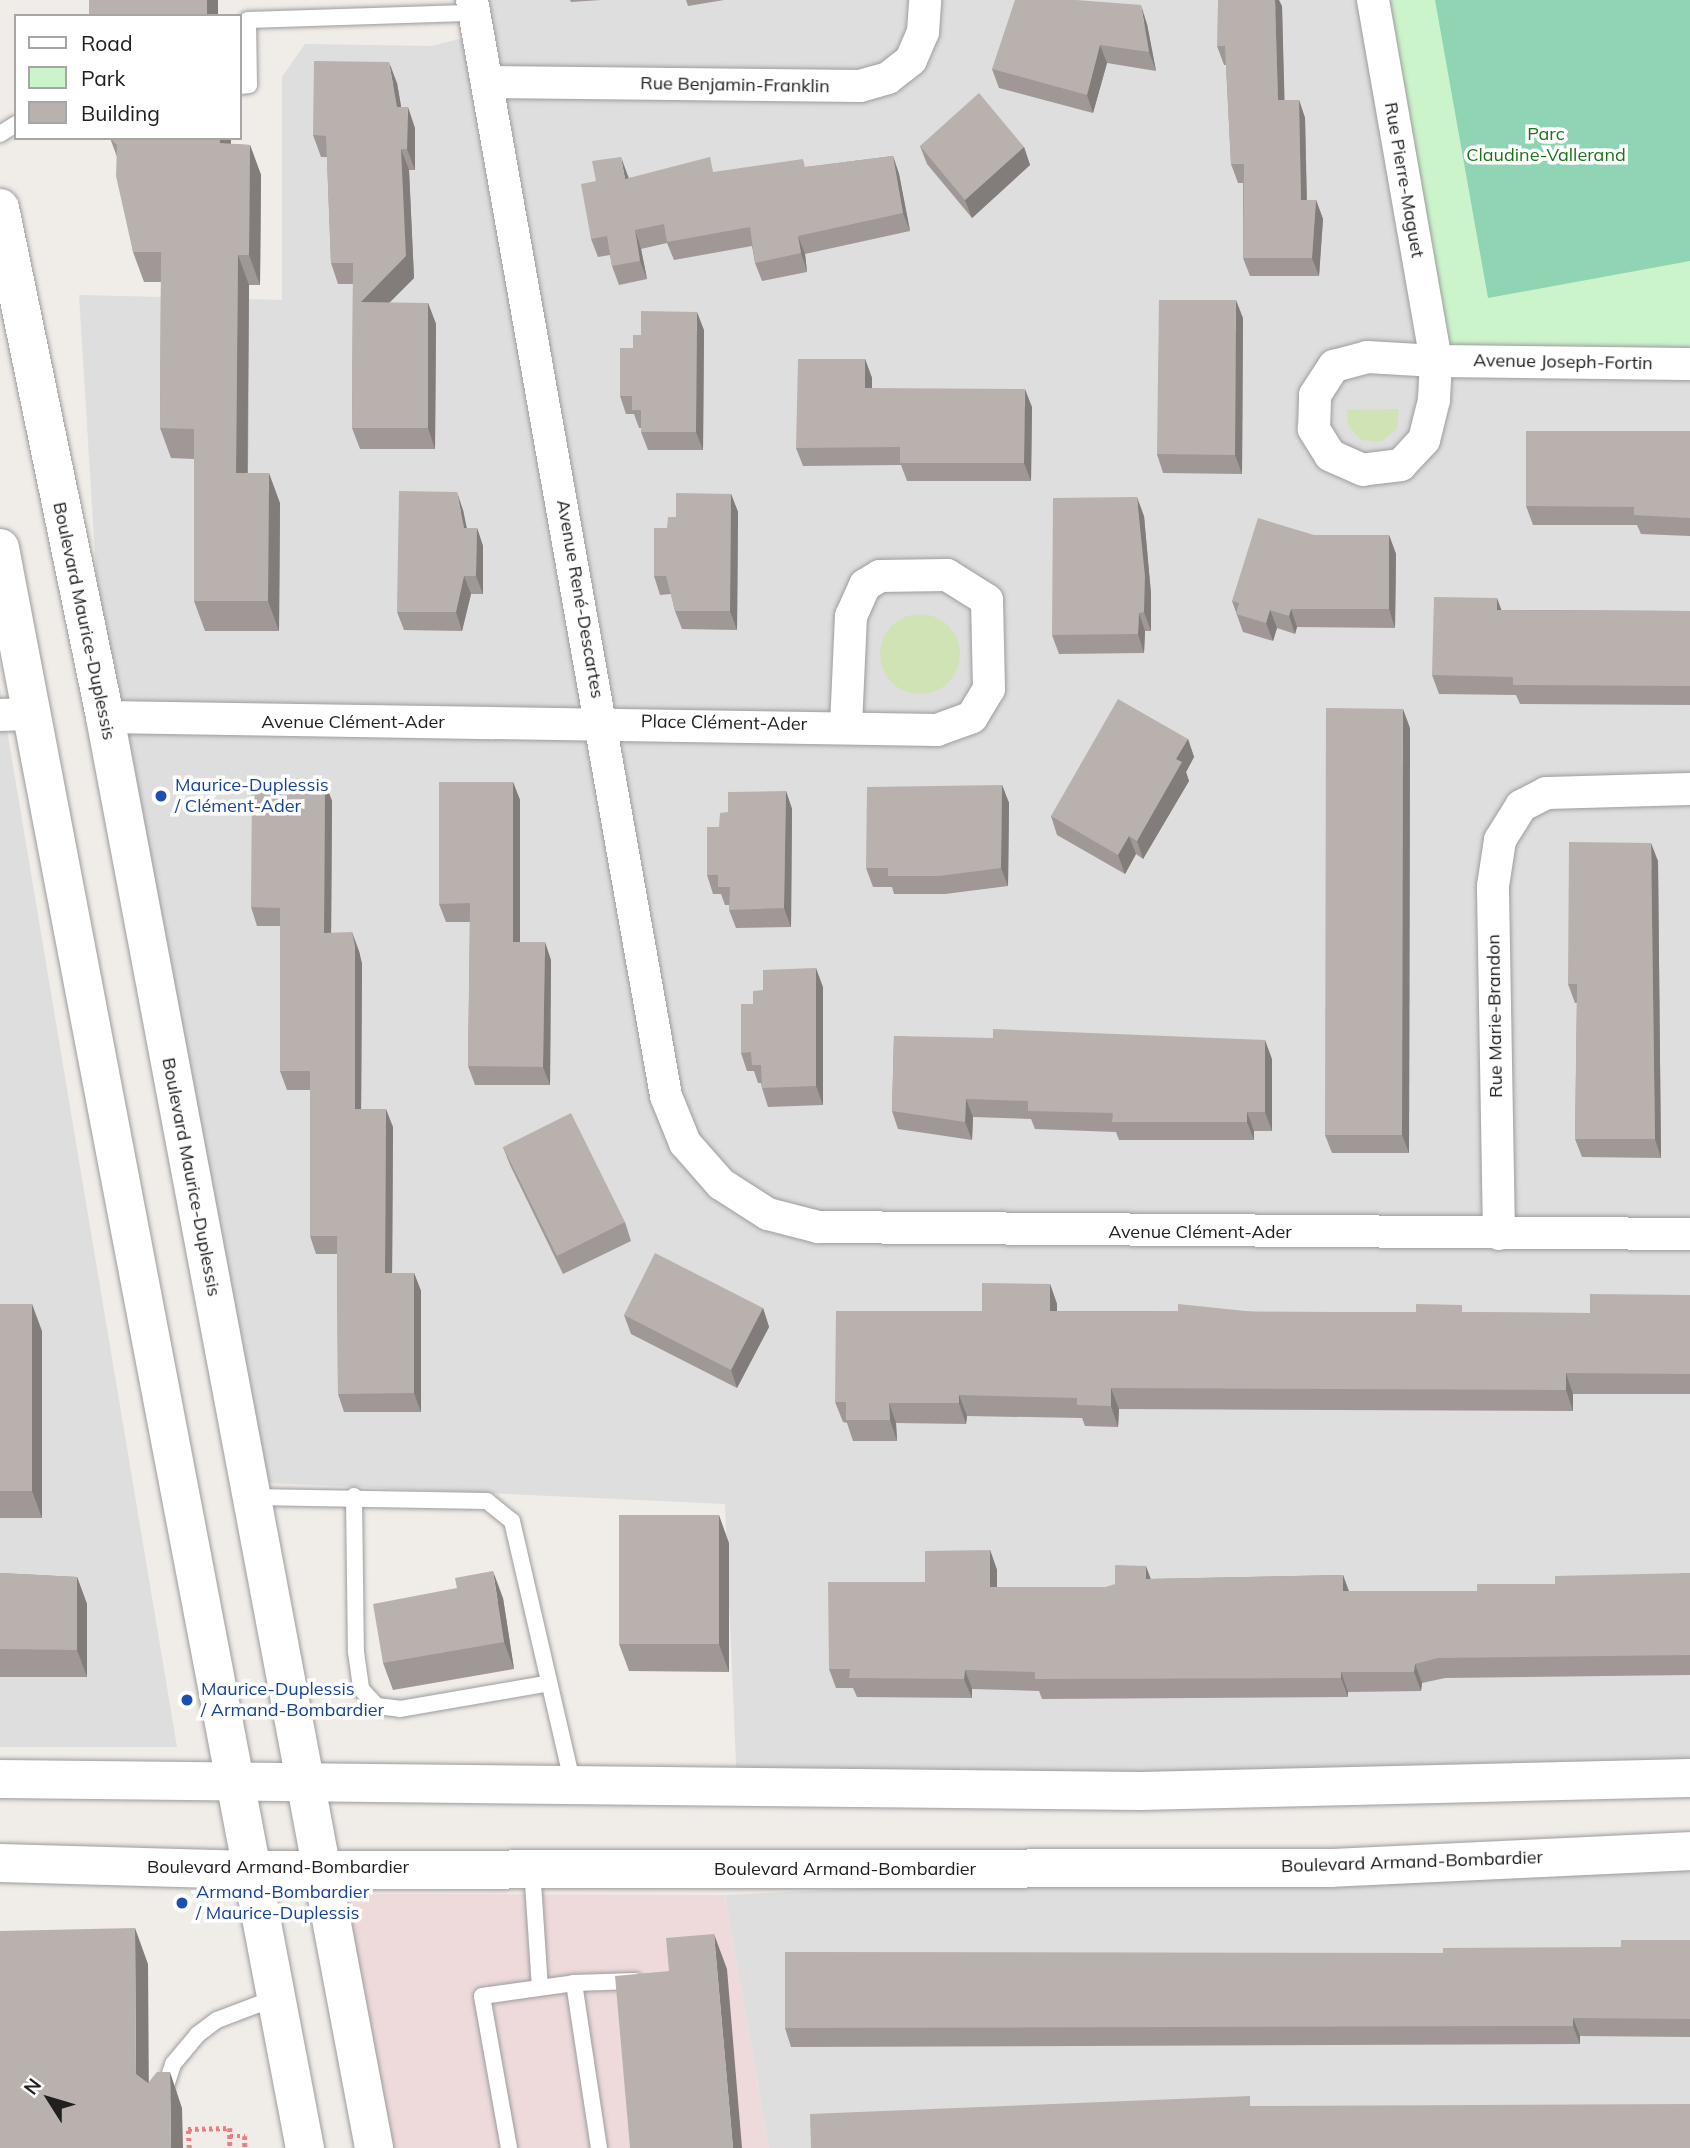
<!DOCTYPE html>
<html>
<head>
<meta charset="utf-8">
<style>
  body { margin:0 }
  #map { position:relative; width:1690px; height:2148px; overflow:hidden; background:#f0ece8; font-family:Mulish,sans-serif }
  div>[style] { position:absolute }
  .residential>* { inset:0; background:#dedede }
  .commercial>* { inset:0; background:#eedadb }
  .grass>* { inset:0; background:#d0e3b5 }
  .round { border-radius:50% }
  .park>* { inset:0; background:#ccf4cb }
  .pitch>* { inset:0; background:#90d5b3 }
  .path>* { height:4.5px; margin-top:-2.25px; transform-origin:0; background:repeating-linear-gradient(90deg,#ea7f7f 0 3.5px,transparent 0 7px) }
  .roads { filter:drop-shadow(0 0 2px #9d9d9d) drop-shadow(0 0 2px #9d9d9d) }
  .service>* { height:16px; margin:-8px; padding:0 8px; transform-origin:8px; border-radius:8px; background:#fff }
  .minor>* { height:32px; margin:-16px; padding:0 16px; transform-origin:16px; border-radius:16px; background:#fff }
  .tertiary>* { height:38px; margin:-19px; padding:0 19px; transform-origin:19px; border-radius:19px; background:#fff }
  .wall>* { inset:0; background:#9f9896 }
  .shaded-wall>* { inset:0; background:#827c7a }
  .building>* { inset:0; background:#b9b1ae }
  .dots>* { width:19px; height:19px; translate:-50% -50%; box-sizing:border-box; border:4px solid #fff; border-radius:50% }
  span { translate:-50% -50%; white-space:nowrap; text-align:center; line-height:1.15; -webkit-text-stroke:7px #fff; paint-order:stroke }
  .street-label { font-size:18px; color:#202020 }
  .park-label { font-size:18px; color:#1b7319 }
  .transit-label { font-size:18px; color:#164399 }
  .left { translate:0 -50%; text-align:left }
  .legend { position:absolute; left:14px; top:14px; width:228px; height:126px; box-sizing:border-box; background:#fff; border:2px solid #a6a6a6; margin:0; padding:9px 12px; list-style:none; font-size:21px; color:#202020 }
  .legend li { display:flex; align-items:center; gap:14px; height:35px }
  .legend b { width:35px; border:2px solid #a6a6a6 }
  .north { position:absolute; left:14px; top:2064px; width:70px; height:70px; -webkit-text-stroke:5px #fff; paint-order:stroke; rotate:307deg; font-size:19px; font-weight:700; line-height:28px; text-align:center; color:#202020 }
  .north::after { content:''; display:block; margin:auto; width:24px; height:32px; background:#202020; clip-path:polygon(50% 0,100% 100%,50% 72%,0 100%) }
</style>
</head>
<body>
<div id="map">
  <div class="residential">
    <i style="clip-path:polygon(469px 0,1373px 0,1690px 364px,1690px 1778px,737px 1788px,725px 1504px,248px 1482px,105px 717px,79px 295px,282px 300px,282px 77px,305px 44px,432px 46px,478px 34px)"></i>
    <i style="clip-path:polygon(0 688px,177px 1747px,0 1747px)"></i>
    <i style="clip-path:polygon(1690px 1850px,1690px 2148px,769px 2148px,725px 1895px)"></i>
  </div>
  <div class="commercial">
    <i style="clip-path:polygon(342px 1894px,725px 1895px,769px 2148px,391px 2148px)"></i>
  </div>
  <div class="grass">
    <i style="clip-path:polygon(1399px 409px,1397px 429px,1381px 442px,1361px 440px,1348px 425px,1347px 410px)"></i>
    <i class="round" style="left:880px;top:614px;width:80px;height:80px"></i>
  </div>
  <div class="park">
    <i style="clip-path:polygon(1373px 0,1690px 0,1690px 364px,1436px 361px)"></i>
  </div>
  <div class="pitch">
    <i style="clip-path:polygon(1435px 0,1690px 0,1690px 261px,1488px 298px)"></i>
  </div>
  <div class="path">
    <i style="left:230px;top:2136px;width:15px"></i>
    <i style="left:245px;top:2136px;width:12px;rotate:90deg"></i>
    <i style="left:189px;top:2148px;width:19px;rotate:-93deg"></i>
    <i style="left:188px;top:2129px;width:42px;rotate:-1.4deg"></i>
    <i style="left:230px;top:2128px;width:20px;rotate:90deg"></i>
  </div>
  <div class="roads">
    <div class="service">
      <i style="left:240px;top:86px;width:9px;rotate:-6deg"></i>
      <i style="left:249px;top:85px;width:65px;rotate:-90.9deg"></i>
      <i style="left:248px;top:20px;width:227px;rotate:-1.8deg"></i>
      <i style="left:0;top:134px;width:19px;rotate:-32deg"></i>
      <i style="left:354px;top:1496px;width:156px;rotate:89.3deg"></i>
      <i style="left:356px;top:1652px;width:37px;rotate:82deg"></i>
      <i style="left:361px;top:1689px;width:23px;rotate:47deg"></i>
      <i style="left:377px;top:1706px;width:23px;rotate:7deg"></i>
      <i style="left:400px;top:1709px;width:147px;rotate:-9.8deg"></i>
      <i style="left:251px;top:1497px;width:236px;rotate:1deg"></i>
      <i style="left:487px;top:1501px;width:32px;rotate:39deg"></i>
      <i style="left:512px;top:1521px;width:272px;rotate:77deg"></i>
      <i style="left:532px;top:1868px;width:119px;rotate:86.2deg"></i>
      <i style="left:574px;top:1983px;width:61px;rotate:-1.9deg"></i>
      <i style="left:164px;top:2092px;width:29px;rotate:-72deg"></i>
      <i style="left:173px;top:2064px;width:38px;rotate:-50deg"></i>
      <i style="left:197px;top:2035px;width:25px;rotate:-37deg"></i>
      <i style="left:217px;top:2020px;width:62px;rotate:-20.8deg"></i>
      <i style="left:509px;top:2148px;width:154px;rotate:-100.1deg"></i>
      <i style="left:482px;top:1996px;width:93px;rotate:-8deg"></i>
      <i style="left:574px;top:1983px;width:167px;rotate:81.4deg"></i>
    </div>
    <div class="minor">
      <i style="left:472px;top:0;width:1113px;rotate:79.96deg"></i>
      <i style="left:666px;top:1096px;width:51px;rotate:68deg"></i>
      <i style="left:685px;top:1143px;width:55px;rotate:48.7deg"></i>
      <i style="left:721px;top:1184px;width:56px;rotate:32.6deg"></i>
      <i style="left:768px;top:1214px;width:52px;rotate:14.6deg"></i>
      <i style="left:818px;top:1227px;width:872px;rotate:0.46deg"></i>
      <i style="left:1373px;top:0;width:366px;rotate:80.1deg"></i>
      <i style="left:1436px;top:361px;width:39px;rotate:93deg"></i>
      <i style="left:1434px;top:400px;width:41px;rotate:104deg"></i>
      <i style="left:1424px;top:440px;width:34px;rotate:133deg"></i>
      <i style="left:1401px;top:465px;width:38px;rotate:173deg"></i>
      <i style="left:1363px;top:470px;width:36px;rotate:-156deg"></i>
      <i style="left:1330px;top:455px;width:31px;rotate:-122deg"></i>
      <i style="left:1314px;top:429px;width:34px;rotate:-88deg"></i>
      <i style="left:1315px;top:395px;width:35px;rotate:-57deg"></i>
      <i style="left:1334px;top:366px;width:34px;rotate:-15deg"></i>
      <i style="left:1367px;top:357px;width:69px;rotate:3.3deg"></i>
      <i style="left:1436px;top:361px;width:254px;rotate:0.7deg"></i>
      <i style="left:489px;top:82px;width:371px;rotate:0.6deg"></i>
      <i style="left:860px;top:86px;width:29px;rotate:-16deg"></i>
      <i style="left:888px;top:78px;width:29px;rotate:-38deg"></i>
      <i style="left:911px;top:60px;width:30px;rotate:-67deg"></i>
      <i style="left:923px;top:32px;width:32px;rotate:-86deg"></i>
      <i style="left:0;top:715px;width:32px;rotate:-2deg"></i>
      <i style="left:105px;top:717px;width:832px;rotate:0.9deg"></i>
      <i style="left:937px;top:730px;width:37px;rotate:-20deg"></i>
      <i style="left:972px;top:717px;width:33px;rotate:-59deg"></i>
      <i style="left:989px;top:689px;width:89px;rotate:-91.3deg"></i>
      <i style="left:987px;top:600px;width:47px;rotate:-148deg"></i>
      <i style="left:947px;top:575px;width:67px;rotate:179.1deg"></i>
      <i style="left:880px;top:576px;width:17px;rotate:149deg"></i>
      <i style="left:865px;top:585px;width:34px;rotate:114deg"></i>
      <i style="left:851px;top:616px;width:109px;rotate:92.6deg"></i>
      <i style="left:1499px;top:1234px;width:348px;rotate:-91deg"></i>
      <i style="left:1493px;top:886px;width:47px;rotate:-81.3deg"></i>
      <i style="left:1500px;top:840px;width:40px;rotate:-58deg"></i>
      <i style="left:1521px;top:806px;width:28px;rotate:-27deg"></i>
      <i style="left:1546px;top:793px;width:144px;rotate:-1.6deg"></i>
    </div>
    <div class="tertiary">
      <i style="left:0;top:208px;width:520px;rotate:78.34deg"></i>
      <i style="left:105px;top:717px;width:1456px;rotate:79.35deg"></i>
      <i style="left:0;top:548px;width:1629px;rotate:79.21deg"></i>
      <i style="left:0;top:1779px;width:1140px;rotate:0.6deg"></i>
      <i style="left:1140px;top:1791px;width:550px;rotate:-1.35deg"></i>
      <i style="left:0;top:1863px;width:252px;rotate:1.6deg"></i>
      <i style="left:252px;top:1870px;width:1079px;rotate:-0.11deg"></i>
      <i style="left:1331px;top:1868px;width:359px;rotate:-2.7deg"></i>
    </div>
  </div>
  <div class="wall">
    <i style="clip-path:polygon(570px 0,601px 0,571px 2px)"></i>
    <i style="clip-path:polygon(686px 0,724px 0,688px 6px)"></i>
    <i style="clip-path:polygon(1282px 6px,1284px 100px,1299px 100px,1305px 118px,1307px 200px,1316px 200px,1323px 219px,1319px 276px,1250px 276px,1243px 258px,1243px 183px,1238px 183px,1231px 164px,1226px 65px,1224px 65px,1217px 46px)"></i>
    <i style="clip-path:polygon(1147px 24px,1156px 71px,1107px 63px,1093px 113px,999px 88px,992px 69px)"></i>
    <i style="clip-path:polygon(397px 83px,401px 107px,415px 128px,415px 170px,409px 170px,414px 278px,389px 303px,428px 303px,436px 324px,435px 449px,360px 449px,352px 428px,353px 284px,338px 284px,331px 263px,327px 157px,321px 157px,313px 135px)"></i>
    <i style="clip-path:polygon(110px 138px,231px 138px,231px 144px,250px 145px,261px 175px,260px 285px,249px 285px,248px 473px,280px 503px,279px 631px,205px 631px,194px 601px,194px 459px,171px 458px,160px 428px,161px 282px,144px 282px,133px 252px,117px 157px)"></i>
    <i style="clip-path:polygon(920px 146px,1024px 147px,1030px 165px,972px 218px,927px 164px)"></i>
    <i style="clip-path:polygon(893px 156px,899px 174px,910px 231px,805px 254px,807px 272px,762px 281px,755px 263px,752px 246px,674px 260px,667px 243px,641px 249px,647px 279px,619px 285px,612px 266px,610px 255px,598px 257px,591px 239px,628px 176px,629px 178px,716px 172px,806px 167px)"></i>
    <i style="clip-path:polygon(1243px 318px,1242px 474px,1163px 473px,1157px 454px)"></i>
    <i style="clip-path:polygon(704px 330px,703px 450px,648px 450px,641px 432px,641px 428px,639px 428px,634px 414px,626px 414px,620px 396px,633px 348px)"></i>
    <i style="clip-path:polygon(865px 359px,872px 378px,872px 388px,1032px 407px,1031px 481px,907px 481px,901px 465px,803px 466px,796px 448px)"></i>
    <i style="clip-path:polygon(1690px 431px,1690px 536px,1641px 534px,1637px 525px,1533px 525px,1526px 506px)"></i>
    <i style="clip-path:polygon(731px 494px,738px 512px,737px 630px,682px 629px,675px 611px,671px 594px,660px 595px,654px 576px,667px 528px,676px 517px)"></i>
    <i style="clip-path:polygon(463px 510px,467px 528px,477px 528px,483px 546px,483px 594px,471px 594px,462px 631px,404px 630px,397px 612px)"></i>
    <i style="clip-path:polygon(1144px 516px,1151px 594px,1151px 631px,1145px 631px,1144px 653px,1059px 654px,1052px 635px)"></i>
    <i style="clip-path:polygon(1314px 535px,1389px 535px,1396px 554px,1395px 628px,1297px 627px,1295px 634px,1277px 628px,1273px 641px,1243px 632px,1232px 601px)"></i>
    <i style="clip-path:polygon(1502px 610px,1690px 611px,1690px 705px,1520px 704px,1516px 695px,1439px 694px,1432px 675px)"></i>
    <i style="clip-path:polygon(1410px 728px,1409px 1153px,1332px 1153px,1325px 1135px)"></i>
    <i style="clip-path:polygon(1188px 739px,1194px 757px,1186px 772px,1189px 781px,1143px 859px,1136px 854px,1125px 874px,1057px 835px,1051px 816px)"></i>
    <i style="clip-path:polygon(513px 782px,520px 800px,520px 942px,551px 960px,550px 1085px,475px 1085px,468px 1066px,470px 922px,446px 922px,439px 904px)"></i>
    <i style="clip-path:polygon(325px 783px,332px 801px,331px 933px,359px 951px,362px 964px,361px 1109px,393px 1127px,392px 1273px,414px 1273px,421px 1291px,421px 1412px,344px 1412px,338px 1394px,337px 1254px,316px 1254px,310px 1236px,310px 1090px,287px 1090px,280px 1071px,280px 926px,257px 926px,251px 907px)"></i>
    <i style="clip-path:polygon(1002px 785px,1009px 803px,1008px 886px,945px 894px,894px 894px,892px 887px,873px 887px,866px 868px)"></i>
    <i style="clip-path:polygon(786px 791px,792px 809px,791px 927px,736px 928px,729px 910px,729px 905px,725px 905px,721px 894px,713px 894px,707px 875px,719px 827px,728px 812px)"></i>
    <i style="clip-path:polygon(1658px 861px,1661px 1158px,1582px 1157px,1575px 1139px,1577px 1003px,1575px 1003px,1568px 984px)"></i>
    <i style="clip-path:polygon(823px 987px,823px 1105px,768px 1107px,762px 1088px,761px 1083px,758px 1083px,754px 1071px,747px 1071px,741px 1053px,753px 1004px)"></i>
    <i style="clip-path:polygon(894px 1036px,1272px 1059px,1272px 1131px,1254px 1131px,1254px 1140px,1119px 1140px,1116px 1132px,1035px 1129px,1031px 1119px,973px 1117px,972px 1140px,898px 1129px,892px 1111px)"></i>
    <i style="clip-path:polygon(503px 1147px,625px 1222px,631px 1241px,563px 1274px,510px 1165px)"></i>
    <i style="clip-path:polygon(1050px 1284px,1057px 1304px,1057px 1311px,1590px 1313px,1690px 1295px,1690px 1394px,1573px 1394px,1573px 1411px,1119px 1409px,1118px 1427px,1085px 1426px,1082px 1418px,967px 1416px,966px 1424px,896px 1423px,897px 1441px,853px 1441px,847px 1423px,843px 1422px,835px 1402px,982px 1311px)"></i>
    <i style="clip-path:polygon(0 1304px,42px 1331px,42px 1518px,0 1518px)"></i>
    <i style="clip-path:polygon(763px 1308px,769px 1327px,737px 1388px,631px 1334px,624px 1315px)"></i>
    <i style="clip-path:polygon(729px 1543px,729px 1672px,629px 1671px,619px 1644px)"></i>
    <i style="clip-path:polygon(990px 1550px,997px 1570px,997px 1587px,1106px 1587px,1151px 1579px,1343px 1575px,1349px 1591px,1477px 1591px,1690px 1573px,1690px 1675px,1445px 1678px,1422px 1683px,1421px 1691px,1348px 1692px,1348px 1697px,1042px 1699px,1039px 1691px,972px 1689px,972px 1698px,857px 1697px,853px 1688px,836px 1688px,829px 1669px,925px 1582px)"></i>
    <i style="clip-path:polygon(0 1573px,77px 1577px,87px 1604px,87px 1677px,0 1677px)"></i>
    <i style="clip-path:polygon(503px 1598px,514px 1669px,393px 1690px,383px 1663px)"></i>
    <i style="clip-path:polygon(1690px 1940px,1690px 2037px,1580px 2036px,1580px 2044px,791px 2047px,785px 2028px,1443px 1953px,1621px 1947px)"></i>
  </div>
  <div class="shaded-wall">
    <i style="clip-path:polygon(207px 0,218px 0,218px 16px,207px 16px)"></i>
    <i style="clip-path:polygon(1275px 0,1279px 0,1282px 6px,1285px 118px,1278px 100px)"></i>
    <i style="clip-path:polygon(1141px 5px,1147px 24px,1156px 71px,1149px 52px)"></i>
    <i style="clip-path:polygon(1100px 45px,1107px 63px,1093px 113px,1087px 95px)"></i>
    <i style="clip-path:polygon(389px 62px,397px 83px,405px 129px,397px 107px)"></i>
    <i style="clip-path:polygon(1299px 100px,1305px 118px,1307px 219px,1301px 200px)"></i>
    <i style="clip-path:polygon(408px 107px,415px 128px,415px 170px,407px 149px)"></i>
    <i style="clip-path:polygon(220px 138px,231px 138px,231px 173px,220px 143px)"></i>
    <i style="clip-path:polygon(250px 145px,261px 175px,260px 285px,249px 255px)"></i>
    <i style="clip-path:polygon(1024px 147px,1030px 165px,972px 218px,965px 200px)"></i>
    <i style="clip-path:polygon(401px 149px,409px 170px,414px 278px,369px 323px,361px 302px)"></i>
    <i style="clip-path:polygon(893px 156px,899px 174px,910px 231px,903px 213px)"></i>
    <i style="clip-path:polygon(621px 157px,628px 176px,632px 198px,625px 179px)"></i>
    <i style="clip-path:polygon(1316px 200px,1323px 219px,1319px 276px,1312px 258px)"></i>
    <i style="clip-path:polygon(635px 230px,641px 249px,647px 279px,640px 261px)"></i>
    <i style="clip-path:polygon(798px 236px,805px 254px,807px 272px,801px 253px)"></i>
    <i style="clip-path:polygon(238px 255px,249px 285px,247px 503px,236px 473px)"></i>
    <i style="clip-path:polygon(1236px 300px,1243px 318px,1242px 474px,1235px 455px)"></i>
    <i style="clip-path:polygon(428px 303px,436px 324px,435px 449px,428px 428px)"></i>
    <i style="clip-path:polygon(697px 312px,704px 330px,703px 450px,696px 432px)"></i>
    <i style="clip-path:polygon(865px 359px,872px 378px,872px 407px,865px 388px)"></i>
    <i style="clip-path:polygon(1025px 389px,1032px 407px,1031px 481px,1024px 463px)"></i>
    <i style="clip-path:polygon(269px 473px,280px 503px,279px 631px,268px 601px)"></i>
    <i style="clip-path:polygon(457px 492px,463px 510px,470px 546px,464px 528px)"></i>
    <i style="clip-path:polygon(731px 494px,738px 512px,737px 630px,730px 611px)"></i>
    <i style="clip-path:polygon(1137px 497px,1144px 516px,1151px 594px,1151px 631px,1144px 612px)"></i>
    <i style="clip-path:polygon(477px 528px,483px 546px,483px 594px,476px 576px)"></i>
    <i style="clip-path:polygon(1389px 535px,1396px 554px,1395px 628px,1389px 609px)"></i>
    <i style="clip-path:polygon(464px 576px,471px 594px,462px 631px,456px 612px)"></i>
    <i style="clip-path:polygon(1497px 598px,1504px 617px,1497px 610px)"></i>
    <i style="clip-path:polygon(1291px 609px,1297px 627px,1295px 634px,1289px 616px)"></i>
    <i style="clip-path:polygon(1270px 610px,1277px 628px,1273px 641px,1266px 623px)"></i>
    <i style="clip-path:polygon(1139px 613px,1145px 631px,1144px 653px,1138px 634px)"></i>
    <i style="clip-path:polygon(1403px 709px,1410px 728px,1409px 1153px,1402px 1135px)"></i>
    <i style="clip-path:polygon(1188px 739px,1194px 757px,1186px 772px,1189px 781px,1143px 859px,1137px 841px,1176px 759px)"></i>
    <i style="clip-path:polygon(513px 782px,520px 800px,520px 961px,513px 942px)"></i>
    <i style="clip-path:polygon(325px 783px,332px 801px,331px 951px,324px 933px)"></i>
    <i style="clip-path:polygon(1002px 785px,1009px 803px,1008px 886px,1001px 868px)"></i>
    <i style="clip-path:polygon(786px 791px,792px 809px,791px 927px,784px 908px)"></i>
    <i style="clip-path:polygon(1129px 836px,1136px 854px,1125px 874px,1118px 855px)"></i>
    <i style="clip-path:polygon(1651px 843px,1658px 861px,1661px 1158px,1655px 1139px)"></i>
    <i style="clip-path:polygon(352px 932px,359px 951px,362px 964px,361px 1127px,355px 1109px)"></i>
    <i style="clip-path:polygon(545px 942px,551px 960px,550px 1085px,543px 1067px)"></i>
    <i style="clip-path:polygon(816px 968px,823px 987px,823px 1105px,816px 1086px)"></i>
    <i style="clip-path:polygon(1265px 1040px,1272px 1059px,1272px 1131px,1265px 1112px)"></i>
    <i style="clip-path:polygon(966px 1099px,973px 1117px,972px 1140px,965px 1122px)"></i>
    <i style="clip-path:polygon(386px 1109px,393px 1127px,392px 1291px,385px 1273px)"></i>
    <i style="clip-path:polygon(1247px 1112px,1254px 1131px,1254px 1140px,1247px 1122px)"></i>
    <i style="clip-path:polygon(414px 1273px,421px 1291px,421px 1412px,414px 1393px)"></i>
    <i style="clip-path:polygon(1050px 1284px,1057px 1304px,1057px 1332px,1050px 1311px)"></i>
    <i style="clip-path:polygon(32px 1304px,42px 1331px,42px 1518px,32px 1491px)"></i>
    <i style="clip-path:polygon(763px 1308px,769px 1327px,737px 1388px,731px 1370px)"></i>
    <i style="clip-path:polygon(1566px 1373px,1573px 1394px,1573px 1411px,1566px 1390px)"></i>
    <i style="clip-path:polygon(1111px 1388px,1119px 1409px,1118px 1427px,1111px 1406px)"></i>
    <i style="clip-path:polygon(959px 1395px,967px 1416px,966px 1424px,959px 1403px)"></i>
    <i style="clip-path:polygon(889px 1403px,896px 1423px,897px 1441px,890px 1420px)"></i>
    <i style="clip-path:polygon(719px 1515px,729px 1543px,729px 1672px,719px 1644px)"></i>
    <i style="clip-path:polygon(990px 1550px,997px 1570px,997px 1607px,990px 1587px)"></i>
    <i style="clip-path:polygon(1146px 1566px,1153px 1585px,1146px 1579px)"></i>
    <i style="clip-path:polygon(493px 1571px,503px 1598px,514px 1669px,504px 1642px)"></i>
    <i style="clip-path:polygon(1343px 1575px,1350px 1595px,1343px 1591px)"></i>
    <i style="clip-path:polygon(77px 1577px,87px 1604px,87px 1677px,77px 1650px)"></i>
    <i style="clip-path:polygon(1415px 1664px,1422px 1683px,1421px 1691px,1414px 1672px)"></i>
    <i style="clip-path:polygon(965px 1670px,972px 1689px,972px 1698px,964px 1679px)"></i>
    <i style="clip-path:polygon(1341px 1672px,1348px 1692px,1348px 1697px,1341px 1678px)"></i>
    <i style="clip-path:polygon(135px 1928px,148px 1964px,149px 2110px,136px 2074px)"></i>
    <i style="clip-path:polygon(714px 1934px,727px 1969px,742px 2148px,733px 2148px)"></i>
    <i style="clip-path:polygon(1573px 2018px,1580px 2036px,1580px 2044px,1573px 2026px)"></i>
    <i style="clip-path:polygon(170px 2072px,182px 2108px,183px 2148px,171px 2148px)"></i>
  </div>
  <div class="building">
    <i style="clip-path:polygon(89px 0,207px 0,207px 16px,89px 16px)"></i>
    <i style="clip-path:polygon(1015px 0,1076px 0,1141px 5px,1149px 52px,1100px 45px,1087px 95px,992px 69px)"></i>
    <i style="clip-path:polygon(1218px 0,1275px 0,1278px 100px,1299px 100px,1301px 200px,1316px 200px,1312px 258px,1243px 258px,1244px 164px,1231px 164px,1225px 46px,1217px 46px)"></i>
    <i style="clip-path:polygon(314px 61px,389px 62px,397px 107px,408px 107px,407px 149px,401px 149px,406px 256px,361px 302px,428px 303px,428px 428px,352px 428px,353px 263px,331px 263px,326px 136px,313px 135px)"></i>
    <i style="clip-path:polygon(979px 93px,1024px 147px,965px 200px,920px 146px)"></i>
    <i style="clip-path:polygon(110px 138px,220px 138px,220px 143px,250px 145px,249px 255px,238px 255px,236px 473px,269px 473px,268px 601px,194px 601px,194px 429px,160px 428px,161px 252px,133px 252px,116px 176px,117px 145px)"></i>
    <i style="clip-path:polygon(893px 156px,903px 213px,798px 236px,801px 253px,755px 263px,750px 227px,667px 242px,664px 224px,635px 230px,640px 261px,612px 266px,607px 236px,591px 239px,581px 184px,596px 181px,592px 161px,621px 157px,625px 179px,710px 157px,713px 172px,803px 159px,805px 167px)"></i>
    <i style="clip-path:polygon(1159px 300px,1236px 300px,1235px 455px,1157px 454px)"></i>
    <i style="clip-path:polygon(641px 311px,697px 312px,696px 432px,641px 432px,641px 410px,632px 410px,632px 396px,620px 396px,620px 348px,633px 348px,633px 335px,641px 335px)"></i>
    <i style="clip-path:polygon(798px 359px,865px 359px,865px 388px,1025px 389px,1024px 463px,900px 463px,900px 447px,796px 448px)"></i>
    <i style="clip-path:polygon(1526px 431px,1690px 431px,1690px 518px,1634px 515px,1634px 507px,1526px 506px)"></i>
    <i style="clip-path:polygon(399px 491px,457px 492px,464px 528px,477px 528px,476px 576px,464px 576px,456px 612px,397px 612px)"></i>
    <i style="clip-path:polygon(676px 493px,731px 494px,730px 611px,675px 611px,666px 576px,654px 576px,654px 528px,667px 528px,668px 517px,676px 517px)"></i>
    <i style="clip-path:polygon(1137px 497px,1145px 576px,1144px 612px,1139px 613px,1138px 634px,1052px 635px,1053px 498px)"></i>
    <i style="clip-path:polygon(1258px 518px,1314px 535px,1389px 535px,1389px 609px,1291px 609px,1289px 616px,1270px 610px,1266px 623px,1236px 614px,1239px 603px,1232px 601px)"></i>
    <i style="clip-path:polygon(1434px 597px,1497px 598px,1497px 610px,1690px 611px,1690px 686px,1513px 685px,1513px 677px,1432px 675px)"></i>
    <i style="clip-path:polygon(1118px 699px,1188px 739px,1176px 759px,1182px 762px,1137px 841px,1129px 836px,1118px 855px,1051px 816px)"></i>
    <i style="clip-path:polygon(1326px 708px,1403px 709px,1402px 1135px,1325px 1135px)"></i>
    <i style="clip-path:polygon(252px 782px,325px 783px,324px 933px,352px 932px,355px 946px,355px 1109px,386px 1109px,385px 1273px,414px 1273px,414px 1393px,338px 1394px,337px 1236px,310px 1236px,310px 1071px,280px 1071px,280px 908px,251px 907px)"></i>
    <i style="clip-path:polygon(439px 782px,513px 782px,513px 942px,545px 942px,543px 1067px,468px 1066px,470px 903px,439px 904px)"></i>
    <i style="clip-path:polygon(1002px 785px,1001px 868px,939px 876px,888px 876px,888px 868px,866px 868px,867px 787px)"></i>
    <i style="clip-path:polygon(786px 791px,784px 908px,729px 910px,730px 887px,718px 887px,718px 875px,707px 875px,707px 827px,719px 827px,720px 813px,728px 812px,728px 792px)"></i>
    <i style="clip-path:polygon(1569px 842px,1651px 843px,1655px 1139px,1575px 1139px,1577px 984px,1568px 984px)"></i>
    <i style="clip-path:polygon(816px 968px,816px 1086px,762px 1088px,761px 1065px,752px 1065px,751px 1052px,741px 1053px,741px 1004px,753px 1004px,753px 991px,763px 990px,763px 970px)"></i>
    <i style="clip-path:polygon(993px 1029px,1265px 1040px,1265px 1112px,1247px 1112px,1247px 1122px,1112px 1122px,1113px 1113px,1028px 1111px,1028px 1101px,966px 1099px,965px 1122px,892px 1111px,894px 1036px,993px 1038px)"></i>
    <i style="clip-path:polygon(571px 1113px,625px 1222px,557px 1256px,503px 1147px)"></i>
    <i style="clip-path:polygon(655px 1253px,763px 1308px,731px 1370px,624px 1315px)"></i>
    <i style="clip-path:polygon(982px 1283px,1050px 1284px,1050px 1311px,1178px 1312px,1178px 1304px,1255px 1312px,1416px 1312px,1416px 1304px,1462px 1305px,1462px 1312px,1590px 1313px,1590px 1294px,1690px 1295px,1690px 1374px,1566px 1373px,1566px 1390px,1111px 1388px,1111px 1406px,1077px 1405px,1077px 1398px,959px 1395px,959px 1403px,889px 1403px,890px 1420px,846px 1420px,846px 1402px,835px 1402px,836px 1311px,982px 1311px)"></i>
    <i style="clip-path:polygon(0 1304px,32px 1304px,32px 1491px,0 1491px)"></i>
    <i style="clip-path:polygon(619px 1515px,719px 1515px,719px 1644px,619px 1644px)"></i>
    <i style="clip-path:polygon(990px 1550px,990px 1587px,1106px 1587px,1115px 1584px,1115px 1565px,1146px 1566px,1146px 1579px,1343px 1575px,1343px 1591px,1477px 1591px,1477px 1584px,1555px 1584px,1555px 1576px,1690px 1573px,1690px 1655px,1438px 1658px,1415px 1664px,1414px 1672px,1341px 1672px,1341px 1678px,1035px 1679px,1035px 1672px,965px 1670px,964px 1679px,849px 1678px,850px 1669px,829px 1669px,828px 1582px,925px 1582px,925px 1551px)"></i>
    <i style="clip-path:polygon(493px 1571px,504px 1642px,383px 1663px,373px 1604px,457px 1588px,455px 1578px)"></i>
    <i style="clip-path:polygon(0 1573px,77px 1577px,77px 1650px,0 1649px)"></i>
    <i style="clip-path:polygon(135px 1928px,136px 2074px,148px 2083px,157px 2072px,170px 2072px,171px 2148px,0 2148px,0 1931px)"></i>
    <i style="clip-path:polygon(714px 1934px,733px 2148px,630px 2148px,615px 1976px,669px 1971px,666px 1938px)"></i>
    <i style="clip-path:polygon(1621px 1940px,1690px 1940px,1690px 2019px,1573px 2018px,1573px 2026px,785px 2028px,785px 1952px,1443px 1953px,1443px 1948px,1621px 1947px)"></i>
    <i style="clip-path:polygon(1250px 2096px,1250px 2106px,1690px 2104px,1690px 2148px,811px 2148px,810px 2114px)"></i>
  </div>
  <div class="dots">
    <i style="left:161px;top:796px;background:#1a4fb4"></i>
    <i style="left:187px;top:1700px;background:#1a4fb4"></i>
    <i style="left:182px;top:1903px;background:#1a4fb4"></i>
  </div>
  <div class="street-label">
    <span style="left:735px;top:85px;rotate:1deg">Rue Benjamin-Franklin</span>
    <span style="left:1404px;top:180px;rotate:80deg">Rue Pierre-Maguet</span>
    <span style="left:1563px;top:362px;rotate:1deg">Avenue Joseph-Fortin</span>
    <span style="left:580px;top:599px;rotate:80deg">Avenue René-Descartes</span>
    <span style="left:84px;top:621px;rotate:78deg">Boulevard Maurice-Duplessis</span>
    <span style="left:353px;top:722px">Avenue Clément-Ader</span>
    <span style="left:724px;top:723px;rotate:1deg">Place Clément-Ader</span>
    <span style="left:1495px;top:1016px;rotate:-91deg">Rue Marie-Brandon</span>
    <span style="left:191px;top:1177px;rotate:79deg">Boulevard Maurice-Duplessis</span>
    <span style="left:1200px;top:1232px">Avenue Clément-Ader</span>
    <span style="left:1412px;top:1862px;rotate:-2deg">Boulevard Armand-Bombardier</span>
    <span style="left:278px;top:1867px">Boulevard Armand-Bombardier</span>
    <span style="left:845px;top:1869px">Boulevard Armand-Bombardier</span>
  </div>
  <div class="park-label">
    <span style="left:1546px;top:145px">Parc<br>Claudine-Vallerand</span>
  </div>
  <div class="transit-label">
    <span class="left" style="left:175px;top:796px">Maurice-Duplessis<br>/ Clément-Ader</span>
    <span class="left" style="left:201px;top:1700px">Maurice-Duplessis<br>/ Armand-Bombardier</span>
    <span class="left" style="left:196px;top:1903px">Armand-Bombardier<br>/ Maurice-Duplessis</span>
  </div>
  <ul class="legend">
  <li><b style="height:9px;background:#fff"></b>Road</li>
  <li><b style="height:19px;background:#ccf4cb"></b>Park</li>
  <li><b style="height:19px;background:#b9b1ae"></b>Building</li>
  </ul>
  <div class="north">N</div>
</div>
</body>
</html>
